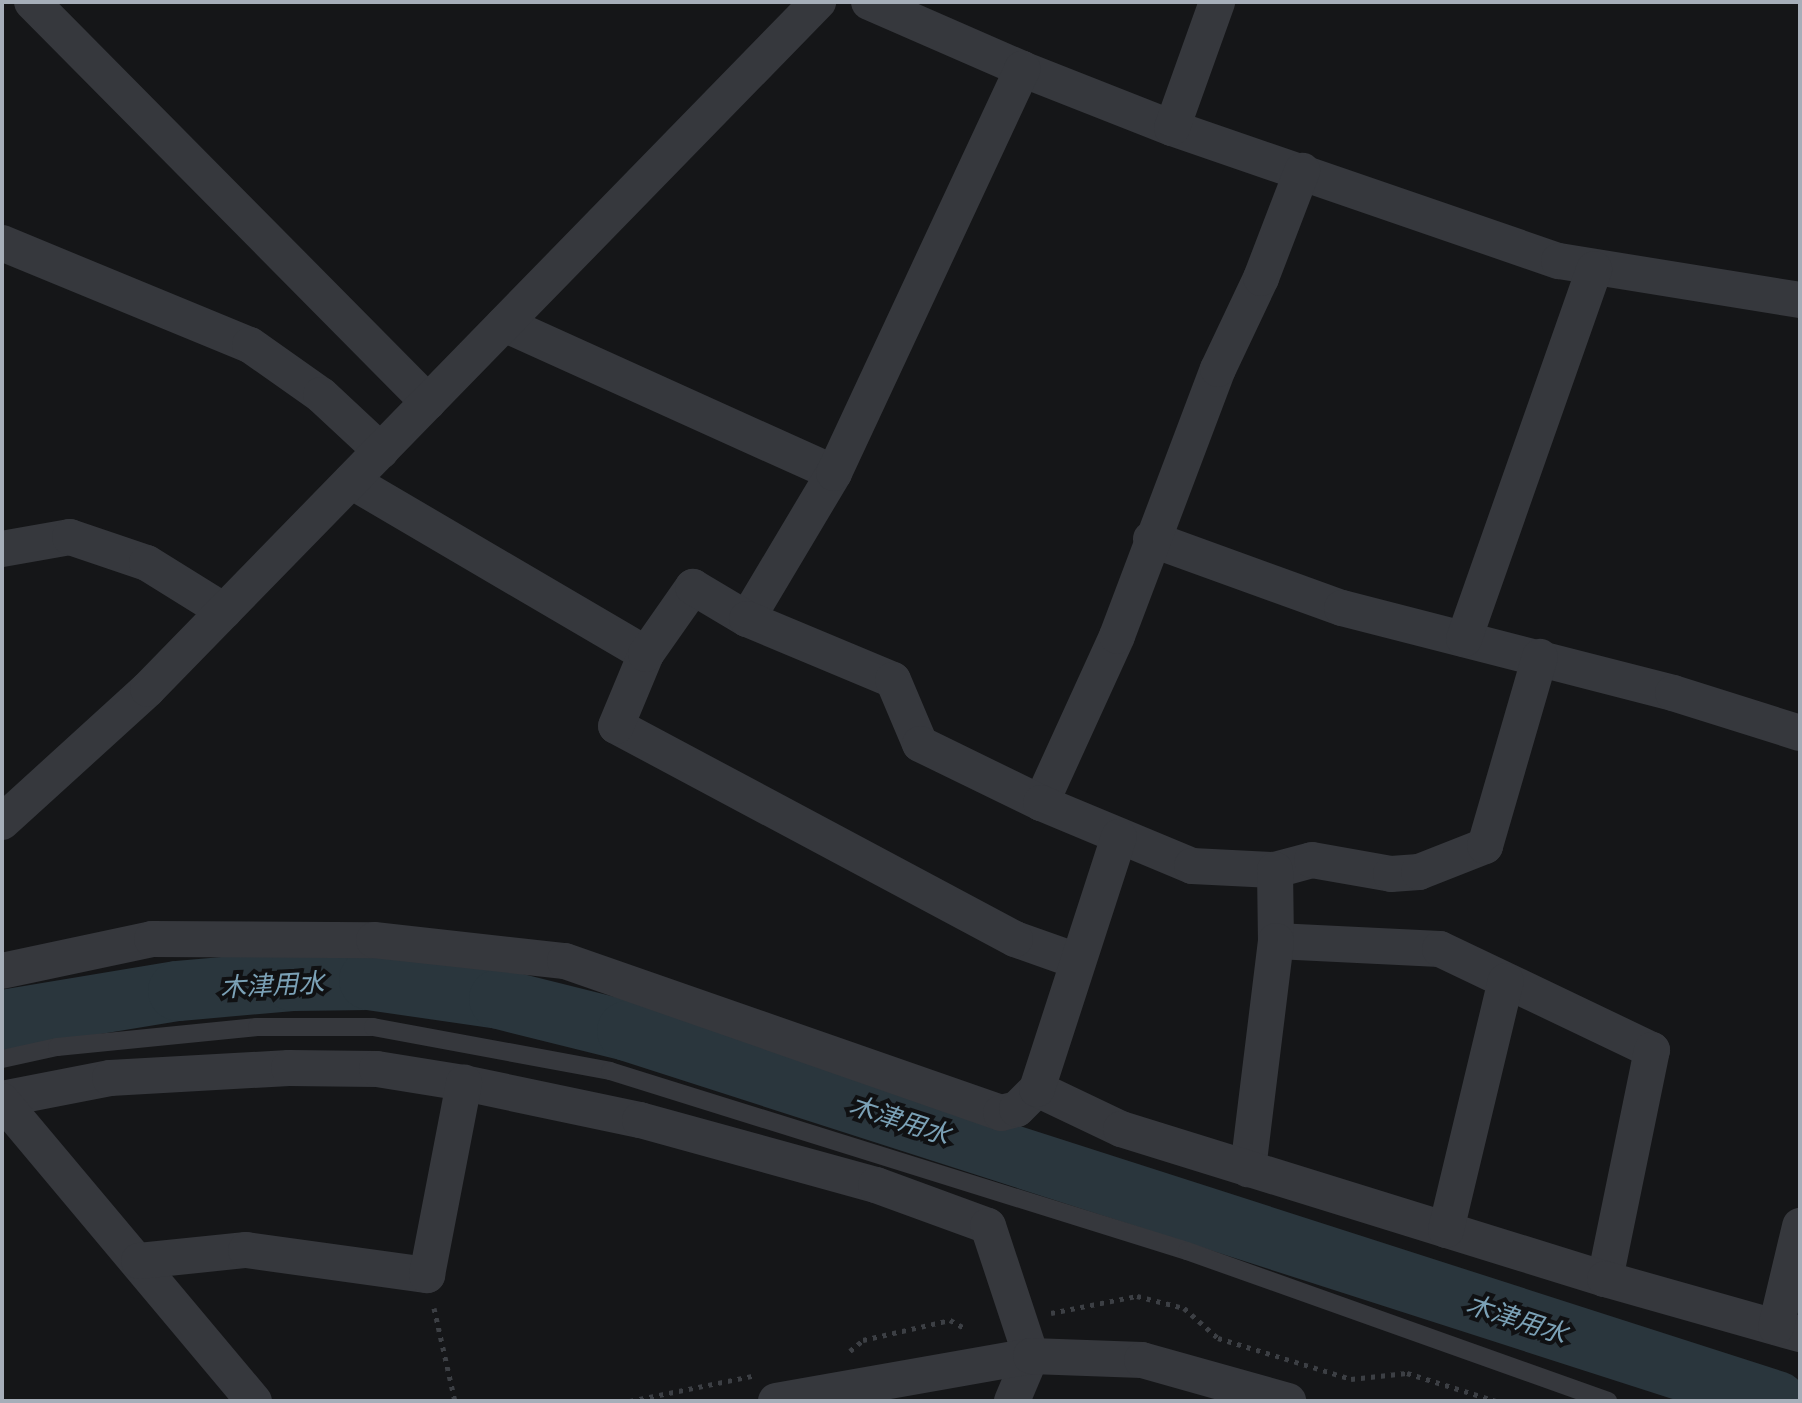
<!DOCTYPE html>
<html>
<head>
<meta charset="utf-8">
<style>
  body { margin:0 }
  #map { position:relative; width:1802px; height:1403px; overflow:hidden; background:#151618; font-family:Barlow,"Noto Sans JP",sans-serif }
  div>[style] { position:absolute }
  .river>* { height:60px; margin:-30px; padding:0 30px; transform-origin:30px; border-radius:30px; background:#2a363d }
  .path>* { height:5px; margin-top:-2.5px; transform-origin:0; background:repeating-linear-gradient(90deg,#3c3f44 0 4px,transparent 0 10px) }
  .lane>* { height:18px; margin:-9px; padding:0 9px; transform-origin:9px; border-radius:9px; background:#36383d }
  .street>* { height:36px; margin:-18px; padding:0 18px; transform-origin:18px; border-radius:18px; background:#36383d }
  span { translate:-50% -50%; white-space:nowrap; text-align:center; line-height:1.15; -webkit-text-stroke:8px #101113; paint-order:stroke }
  .water-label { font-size:26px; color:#7ba1b6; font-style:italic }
  .frame { position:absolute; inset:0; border:4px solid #a6aeb9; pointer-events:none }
</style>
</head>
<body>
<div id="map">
  <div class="river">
    <i style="left:2px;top:1020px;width:178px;rotate:-9.4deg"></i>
    <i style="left:178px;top:991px;width:114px;rotate:-5deg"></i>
    <i style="left:292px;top:981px;width:77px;rotate:-0.7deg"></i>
    <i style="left:369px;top:980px;width:131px;rotate:8.3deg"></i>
    <i style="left:499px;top:999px;width:132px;rotate:14deg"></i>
    <i style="left:627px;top:1031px;width:1208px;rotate:17.84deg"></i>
  </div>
  <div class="path">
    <i style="left:434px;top:1308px;width:95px;rotate:77.3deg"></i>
    <i style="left:1051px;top:1313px;width:88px;rotate:-11.2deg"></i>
    <i style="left:1137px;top:1296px;width:49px;rotate:14.3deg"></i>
    <i style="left:1184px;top:1308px;width:45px;rotate:41.4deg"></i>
    <i style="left:1218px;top:1338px;width:139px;rotate:17.1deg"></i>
    <i style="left:1351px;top:1379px;width:56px;rotate:-6.1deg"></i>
    <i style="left:1407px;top:1373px;width:93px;rotate:17.5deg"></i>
    <i style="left:850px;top:1351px;width:17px;rotate:-40deg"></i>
    <i style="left:863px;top:1340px;width:89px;rotate:-12.9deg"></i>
    <i style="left:950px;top:1320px;width:18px;rotate:29deg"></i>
    <i style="left:630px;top:1401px;width:125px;rotate:-11.6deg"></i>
  </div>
  <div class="lane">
    <i style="left:2px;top:1059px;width:56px;rotate:-12.3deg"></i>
    <i style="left:57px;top:1047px;width:201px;rotate:-5.7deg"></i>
    <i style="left:257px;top:1027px;width:116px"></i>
    <i style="left:373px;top:1027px;width:241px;rotate:10.5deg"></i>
    <i style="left:610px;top:1071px;width:604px;rotate:17.33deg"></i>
    <i style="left:1187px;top:1251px;width:447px;rotate:19.6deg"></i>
  </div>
  <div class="street">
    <i style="left:32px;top:2px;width:563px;rotate:45.29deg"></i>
    <i style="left:869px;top:2px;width:167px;rotate:23.6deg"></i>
    <i style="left:1022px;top:69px;width:161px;rotate:21.5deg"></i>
    <i style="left:1172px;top:128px;width:409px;rotate:19deg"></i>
    <i style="left:1559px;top:261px;width:244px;rotate:9.2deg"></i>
    <i style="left:1172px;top:128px;width:134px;rotate:-70.3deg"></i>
    <i style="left:2px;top:243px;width:268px;rotate:22.4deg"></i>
    <i style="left:250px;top:345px;width:87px;rotate:35.2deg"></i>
    <i style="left:321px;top:395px;width:82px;rotate:43deg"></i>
    <i style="left:504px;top:324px;width:362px;rotate:24.3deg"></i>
    <i style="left:351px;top:481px;width:342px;rotate:30.4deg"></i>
    <i style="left:1151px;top:539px;width:203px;rotate:19.9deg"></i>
    <i style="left:1342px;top:608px;width:342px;rotate:14.4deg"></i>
    <i style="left:1673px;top:693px;width:133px;rotate:17.5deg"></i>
    <i style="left:2px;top:549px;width:69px;rotate:-10deg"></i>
    <i style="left:70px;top:537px;width:81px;rotate:18.7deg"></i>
    <i style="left:147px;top:563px;width:91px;rotate:31.9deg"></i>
    <i style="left:747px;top:619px;width:170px;rotate:-59.2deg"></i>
    <i style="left:834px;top:473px;width:446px;rotate:-65deg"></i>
    <i style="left:1464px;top:639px;width:392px;rotate:-70.6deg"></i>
    <i style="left:1041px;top:803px;width:183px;rotate:-65.5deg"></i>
    <i style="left:1117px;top:636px;width:285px;rotate:-69.3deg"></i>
    <i style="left:1218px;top:369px;width:101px;rotate:-64.7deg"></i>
    <i style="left:1261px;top:278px;width:115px;rotate:-69deg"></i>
    <i style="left:2px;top:822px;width:197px;rotate:-42.3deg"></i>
    <i style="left:148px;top:689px;width:960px;rotate:-45.72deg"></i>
    <i style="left:1275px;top:870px;width:38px;rotate:-15deg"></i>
    <i style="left:1312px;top:860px;width:80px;rotate:10deg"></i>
    <i style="left:1391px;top:874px;width:28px;rotate:-4deg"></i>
    <i style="left:1419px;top:872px;width:71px;rotate:-21.5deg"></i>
    <i style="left:1485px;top:846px;width:197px;rotate:-73.8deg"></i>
    <i style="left:1276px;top:941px;width:164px;rotate:2.8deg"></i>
    <i style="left:1440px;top:949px;width:235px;rotate:25.5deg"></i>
    <i style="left:1652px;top:1050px;width:234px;rotate:101.6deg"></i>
    <i style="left:1077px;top:961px;width:66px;rotate:-160.5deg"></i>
    <i style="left:1015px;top:939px;width:452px;rotate:-151.9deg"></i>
    <i style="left:616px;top:726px;width:78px;rotate:-67.4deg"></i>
    <i style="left:646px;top:654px;width:82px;rotate:-55deg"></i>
    <i style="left:693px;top:587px;width:63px;rotate:30.7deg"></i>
    <i style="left:747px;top:619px;width:158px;rotate:22.7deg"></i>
    <i style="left:893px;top:680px;width:69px;rotate:67.1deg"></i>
    <i style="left:920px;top:744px;width:135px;rotate:26deg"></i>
    <i style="left:1041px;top:803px;width:164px;rotate:22.6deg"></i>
    <i style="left:1192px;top:866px;width:83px;rotate:2.8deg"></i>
    <i style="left:1275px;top:870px;width:71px;rotate:89.2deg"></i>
    <i style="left:1276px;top:941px;width:230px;rotate:97deg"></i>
    <i style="left:2px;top:971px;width:153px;rotate:-12deg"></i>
    <i style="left:152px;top:939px;width:222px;rotate:0.3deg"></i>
    <i style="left:374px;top:940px;width:192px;rotate:6.3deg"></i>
    <i style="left:565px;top:961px;width:462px;rotate:19.2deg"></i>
    <i style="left:1001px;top:1113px;width:16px;rotate:-14deg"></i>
    <i style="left:1017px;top:1109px;width:28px;rotate:-45deg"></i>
    <i style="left:1037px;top:1089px;width:93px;rotate:25.5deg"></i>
    <i style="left:1121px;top:1129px;width:507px;rotate:17.22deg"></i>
    <i style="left:1605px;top:1279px;width:203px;rotate:15.8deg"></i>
    <i style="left:1037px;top:1089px;width:265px;rotate:-72deg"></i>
    <i style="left:2px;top:1099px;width:110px;rotate:-11deg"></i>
    <i style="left:110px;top:1078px;width:179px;rotate:-3.2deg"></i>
    <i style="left:289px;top:1068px;width:88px;rotate:0.7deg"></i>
    <i style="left:377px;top:1069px;width:88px;rotate:9.1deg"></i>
    <i style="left:464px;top:1083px;width:180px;rotate:11.9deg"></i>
    <i style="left:640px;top:1120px;width:245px;rotate:15.4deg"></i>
    <i style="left:876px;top:1185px;width:119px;rotate:20.1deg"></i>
    <i style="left:988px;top:1226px;width:137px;rotate:71.7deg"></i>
    <i style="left:1031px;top:1356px;width:49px;rotate:112.9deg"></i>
    <i style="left:2px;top:1101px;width:392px;rotate:50deg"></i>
    <i style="left:1446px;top:1230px;width:256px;rotate:-76.5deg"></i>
    <i style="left:139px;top:1261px;width:108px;rotate:-5.9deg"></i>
    <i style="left:246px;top:1250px;width:183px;rotate:7.9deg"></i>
    <i style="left:427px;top:1275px;width:196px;rotate:-79.1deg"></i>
    <i style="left:1776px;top:1327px;width:104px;rotate:-76.6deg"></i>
    <i style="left:776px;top:1401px;width:259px;rotate:-10deg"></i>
    <i style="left:1031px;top:1356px;width:111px;rotate:2.1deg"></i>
    <i style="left:1142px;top:1360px;width:152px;rotate:15.7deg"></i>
  </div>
  <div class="water-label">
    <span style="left:272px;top:984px;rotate:-3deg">木津用水</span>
    <span style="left:900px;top:1119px;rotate:18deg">木津用水</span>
    <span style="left:1517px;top:1318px;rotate:18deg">木津用水</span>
  </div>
  <div class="frame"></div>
</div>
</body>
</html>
